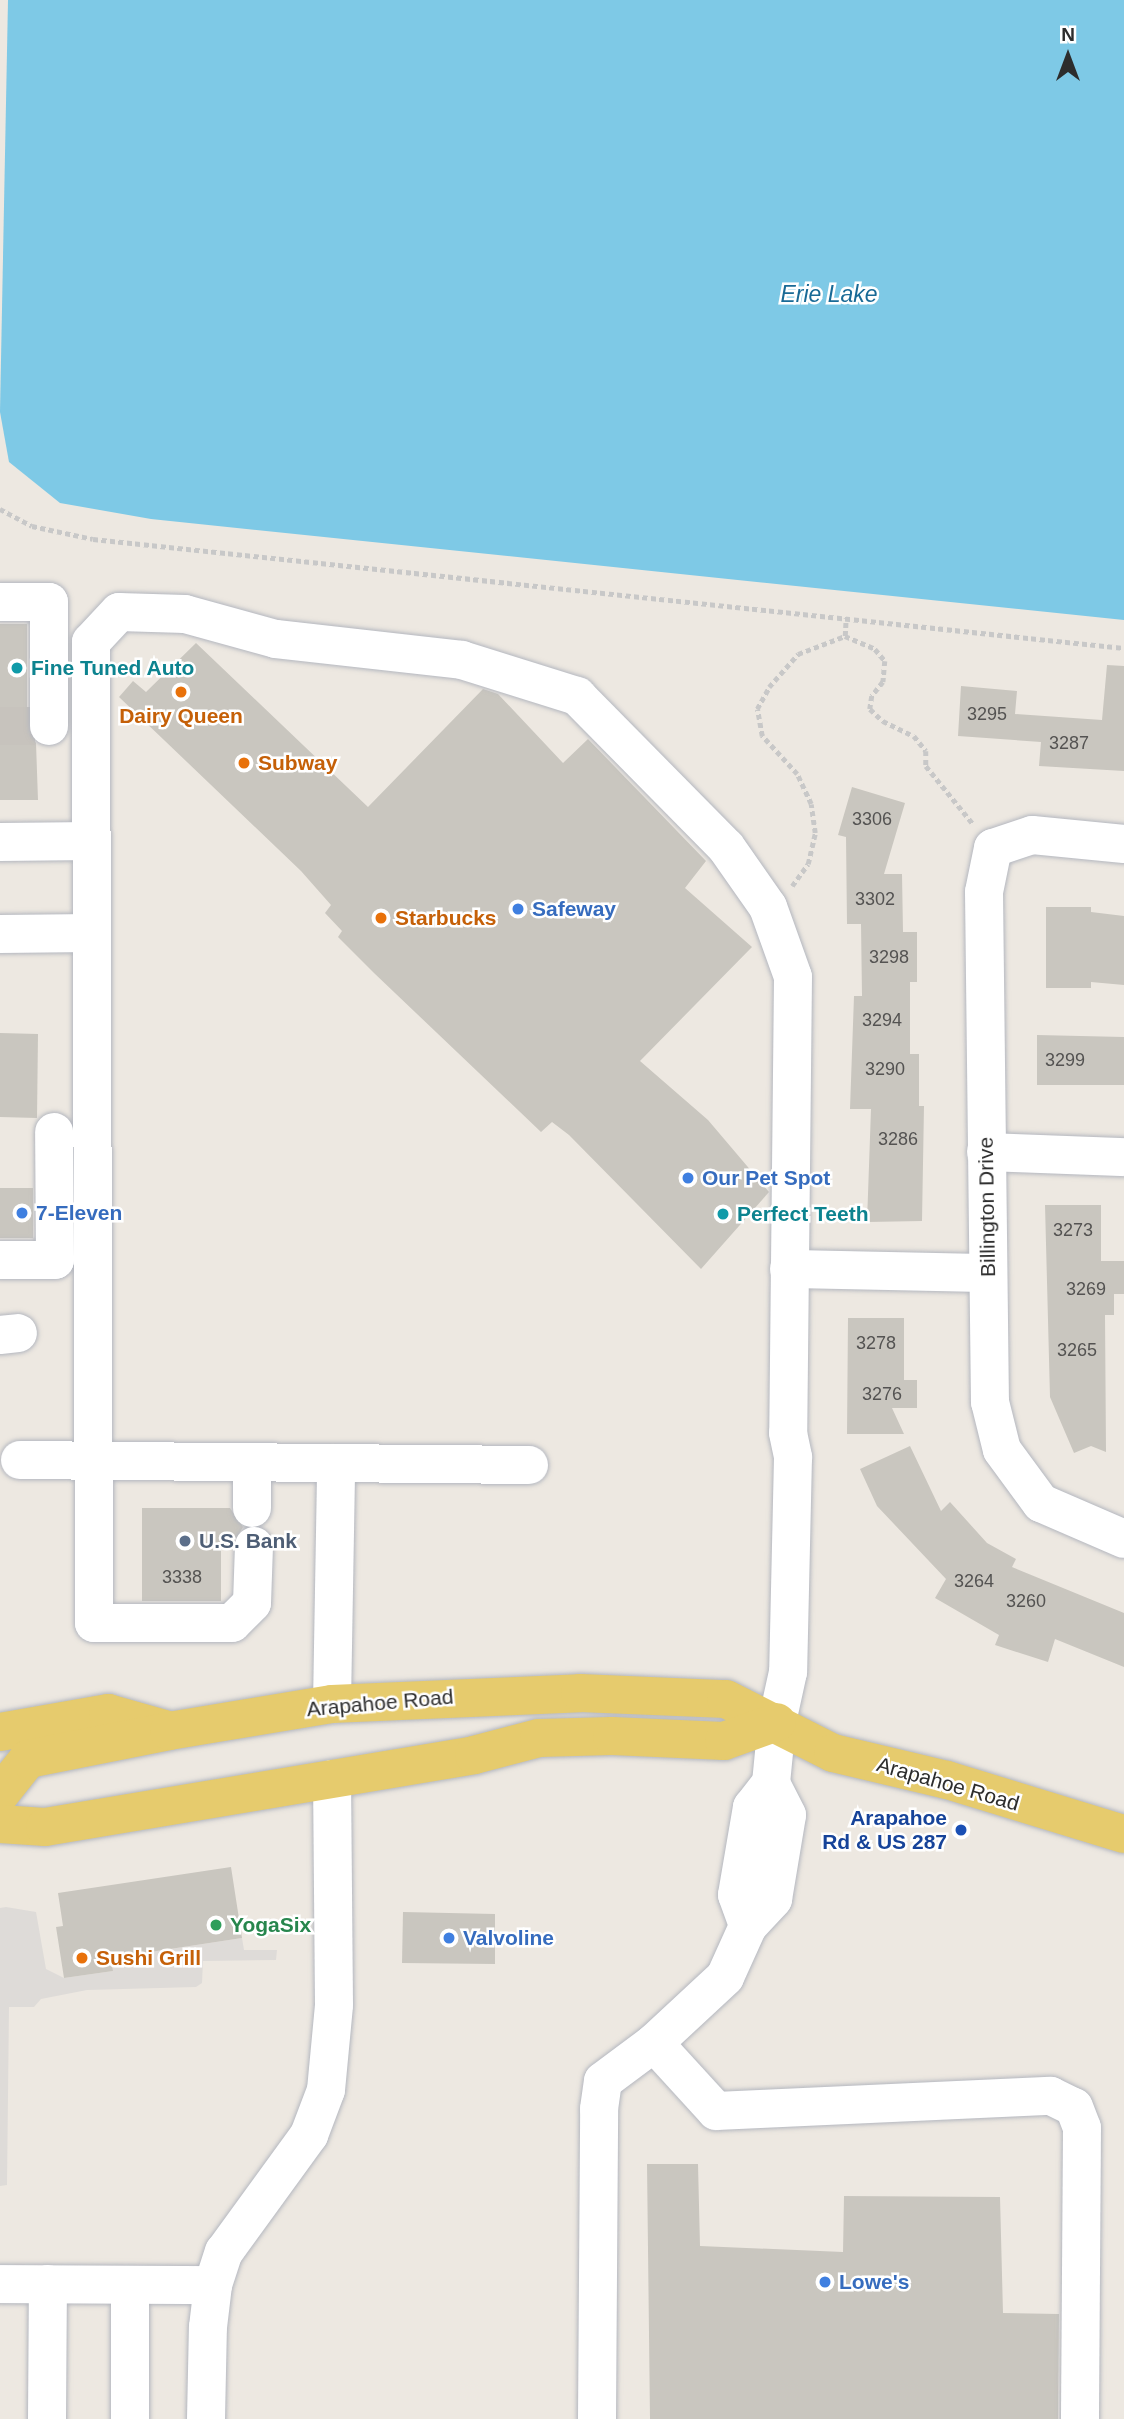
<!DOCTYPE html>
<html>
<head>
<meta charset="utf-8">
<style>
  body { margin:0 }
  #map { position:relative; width:1124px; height:2419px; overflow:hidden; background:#ede8e1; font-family:Arial,sans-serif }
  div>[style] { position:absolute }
  .plaza>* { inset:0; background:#dedbd8 }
  .water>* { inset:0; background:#7ec9e6 }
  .building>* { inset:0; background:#c9c6bf }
  .minor-tunnel>* { height:38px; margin-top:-19px; transform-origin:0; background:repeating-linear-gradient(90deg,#c7c3bd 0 38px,transparent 0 57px) }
  .path>* { height:4.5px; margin-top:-2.25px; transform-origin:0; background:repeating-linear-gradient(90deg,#c8c8c8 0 5px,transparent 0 8.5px) }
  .roads { filter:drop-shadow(0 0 2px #b4b7bf) drop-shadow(0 0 2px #b4b7bf) }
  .minor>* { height:38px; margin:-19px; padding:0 19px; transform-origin:19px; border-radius:19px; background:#fff }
  .major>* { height:38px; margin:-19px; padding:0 19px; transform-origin:19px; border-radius:19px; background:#e6cb6d }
  .dots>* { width:19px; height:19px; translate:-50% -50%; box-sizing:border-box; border:4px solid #fff; border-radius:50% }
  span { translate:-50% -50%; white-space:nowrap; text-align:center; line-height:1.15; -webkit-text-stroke:5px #fff; paint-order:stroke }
  .number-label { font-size:18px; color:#545352 }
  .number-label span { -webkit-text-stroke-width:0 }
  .culture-label { font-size:21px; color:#0d838f; font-weight:700 }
  .left { translate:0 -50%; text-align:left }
  .food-label { font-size:21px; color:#c56008; font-weight:700 }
  .shop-label { font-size:21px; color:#366cbe; font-weight:700 }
  .street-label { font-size:21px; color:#2d2d2d }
  .service-label { font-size:21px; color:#4e5e75; font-weight:700 }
  .transit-label { font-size:21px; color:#164399; font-weight:700 }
  .right { translate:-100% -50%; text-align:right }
  .leisure-label { font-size:21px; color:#27864d; font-weight:700 }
  .water-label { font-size:23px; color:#196a96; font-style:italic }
  .north { position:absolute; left:1033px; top:21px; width:70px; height:70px; -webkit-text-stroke:5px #fff; paint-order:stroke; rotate:0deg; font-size:19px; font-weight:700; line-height:28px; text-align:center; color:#2d2d2d }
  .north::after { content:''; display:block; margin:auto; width:24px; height:32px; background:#2d2d2d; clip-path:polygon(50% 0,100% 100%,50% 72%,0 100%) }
</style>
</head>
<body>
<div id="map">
  <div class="plaza">
    <i style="clip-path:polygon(6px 1907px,36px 1912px,46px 1969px,64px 1978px,113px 1971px,111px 1958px,242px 1938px,244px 1950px,277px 1950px,276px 1960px,203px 1961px,202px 1983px,196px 1987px,87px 1990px,41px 1999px,34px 2007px,9px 2007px,7px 2185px,0 2186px,0 1908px)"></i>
  </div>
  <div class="water">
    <i style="clip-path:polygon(8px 0,1124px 0,1124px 620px,151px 519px,60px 503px,9px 462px,0 412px)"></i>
  </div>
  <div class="building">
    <i style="clip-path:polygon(0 624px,27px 624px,27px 726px,36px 743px,38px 800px,0 800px)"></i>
    <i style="clip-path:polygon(196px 643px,368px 807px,483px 689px,498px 694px,563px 763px,588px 739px,706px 861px,685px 888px,752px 947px,640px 1061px,708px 1120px,769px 1192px,701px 1269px,569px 1135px,552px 1122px,541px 1132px,374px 973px,338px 937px,342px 931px,325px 913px,331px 905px,301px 871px,119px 697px,133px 681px,146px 692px)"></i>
    <i style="clip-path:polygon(1107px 665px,1124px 666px,1124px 771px,1039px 766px,1041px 742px,958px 736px,961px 686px,1017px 691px,1015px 714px,1102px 720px)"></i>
    <i style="clip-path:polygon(852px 787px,905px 803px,884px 874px,902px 874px,903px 932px,917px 932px,917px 982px,910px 982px,910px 1054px,919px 1054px,919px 1106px,924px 1106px,922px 1221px,867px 1222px,871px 1109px,850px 1109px,854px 996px,862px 996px,861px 924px,847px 924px,846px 837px,838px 835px)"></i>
    <i style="clip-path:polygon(1046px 907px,1091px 907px,1091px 912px,1124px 916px,1124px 985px,1091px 982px,1091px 988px,1046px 988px)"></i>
    <i style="clip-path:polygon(0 1033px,38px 1034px,37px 1118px,0 1117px)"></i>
    <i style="clip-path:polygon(1037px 1035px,1124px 1037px,1124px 1085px,1037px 1085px)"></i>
    <i style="clip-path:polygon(0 1188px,33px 1188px,33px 1238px,0 1238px)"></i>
    <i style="clip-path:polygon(1045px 1205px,1101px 1205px,1101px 1261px,1124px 1261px,1124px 1294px,1114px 1294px,1114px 1315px,1105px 1315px,1106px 1452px,1091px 1446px,1074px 1453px,1050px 1397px)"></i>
    <i style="clip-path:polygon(848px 1318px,904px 1318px,904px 1380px,917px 1380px,917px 1408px,892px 1408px,904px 1434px,847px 1434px)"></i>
    <i style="clip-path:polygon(910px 1446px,941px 1511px,950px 1502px,987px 1543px,1016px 1559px,1012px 1567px,1124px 1613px,1124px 1667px,1055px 1639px,1048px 1662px,995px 1645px,999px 1635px,935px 1598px,946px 1579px,877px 1506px,860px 1469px)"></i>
    <i style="clip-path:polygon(142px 1508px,230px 1508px,243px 1527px,232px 1546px,221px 1546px,221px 1601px,142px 1601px)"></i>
    <i style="clip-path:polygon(231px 1867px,242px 1938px,111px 1958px,113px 1971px,64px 1978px,56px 1927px,63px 1926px,58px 1893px)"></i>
    <i style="clip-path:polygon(403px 1912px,495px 1914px,495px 1964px,402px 1963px)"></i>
    <i style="clip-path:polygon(647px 2164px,698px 2164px,700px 2246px,843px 2252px,844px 2196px,1000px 2197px,1003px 2313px,1059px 2314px,1058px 2419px,650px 2419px)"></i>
  </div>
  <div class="minor-tunnel">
    <i style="left:0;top:726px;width:35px"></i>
  </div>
  <div class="path">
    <i style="left:0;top:509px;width:36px;rotate:28deg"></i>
    <i style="left:32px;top:526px;width:62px;rotate:12deg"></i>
    <i style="left:93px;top:539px;width:1037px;rotate:6.04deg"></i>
    <i style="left:845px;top:636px;width:33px;rotate:23deg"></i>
    <i style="left:875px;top:649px;width:16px;rotate:50deg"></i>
    <i style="left:885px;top:661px;width:21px;rotate:95deg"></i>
    <i style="left:883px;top:682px;width:18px;rotate:128deg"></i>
    <i style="left:872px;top:696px;width:13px;rotate:99deg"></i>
    <i style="left:870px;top:709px;width:18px;rotate:43deg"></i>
    <i style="left:883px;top:721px;width:34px;rotate:26deg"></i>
    <i style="left:914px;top:736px;width:19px;rotate:51deg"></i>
    <i style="left:926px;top:751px;width:15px;rotate:90deg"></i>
    <i style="left:926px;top:766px;width:76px;rotate:50.9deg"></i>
    <i style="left:792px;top:886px;width:27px;rotate:-54deg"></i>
    <i style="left:808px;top:864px;width:32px;rotate:-77deg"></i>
    <i style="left:815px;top:833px;width:29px;rotate:-98deg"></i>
    <i style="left:811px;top:804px;width:33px;rotate:-115deg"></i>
    <i style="left:797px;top:774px;width:52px;rotate:-132.6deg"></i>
    <i style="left:762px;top:736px;width:27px;rotate:-100deg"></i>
    <i style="left:757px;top:709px;width:25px;rotate:-61deg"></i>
    <i style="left:769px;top:687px;width:44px;rotate:-48.7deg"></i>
    <i style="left:798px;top:654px;width:50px;rotate:-21deg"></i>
    <i style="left:845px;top:636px;width:18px;rotate:-87deg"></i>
  </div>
  <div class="roads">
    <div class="minor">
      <i style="left:0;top:602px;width:49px"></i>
      <i style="left:49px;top:602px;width:124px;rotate:90deg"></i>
      <i style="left:0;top:842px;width:92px;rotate:-0.6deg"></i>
      <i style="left:1124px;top:844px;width:92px;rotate:-174.4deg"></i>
      <i style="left:1032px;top:835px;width:41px;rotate:161.6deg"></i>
      <i style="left:993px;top:848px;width:45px;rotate:101.6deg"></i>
      <i style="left:984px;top:892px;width:510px;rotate:89.33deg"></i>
      <i style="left:990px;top:1402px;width:49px;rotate:76deg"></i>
      <i style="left:1002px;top:1450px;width:66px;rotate:53.7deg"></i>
      <i style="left:1041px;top:1503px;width:90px;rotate:23.4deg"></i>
      <i style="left:0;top:934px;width:92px;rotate:-0.6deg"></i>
      <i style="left:986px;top:1152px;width:138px;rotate:2.1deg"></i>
      <i style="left:0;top:1260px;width:55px"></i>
      <i style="left:55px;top:1260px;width:128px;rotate:-90.4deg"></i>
      <i style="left:789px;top:1269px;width:199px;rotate:1.2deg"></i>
      <i style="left:0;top:1335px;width:18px;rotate:-6deg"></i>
      <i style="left:20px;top:1460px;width:509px;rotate:0.56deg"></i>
      <i style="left:252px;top:1462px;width:46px;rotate:90deg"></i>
      <i style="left:254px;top:1546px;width:57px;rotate:92deg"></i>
      <i style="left:252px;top:1603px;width:28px;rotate:135deg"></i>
      <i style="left:232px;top:1623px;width:138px;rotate:180deg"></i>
      <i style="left:94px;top:1623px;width:981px;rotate:-90.18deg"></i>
      <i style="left:91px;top:642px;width:41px;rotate:-47deg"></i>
      <i style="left:119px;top:612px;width:66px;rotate:1.7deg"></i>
      <i style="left:185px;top:614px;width:94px;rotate:15.4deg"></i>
      <i style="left:276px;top:639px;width:187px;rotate:6.4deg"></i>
      <i style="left:462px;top:660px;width:121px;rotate:17.4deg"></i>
      <i style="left:577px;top:696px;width:212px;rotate:45.4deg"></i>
      <i style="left:726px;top:847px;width:73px;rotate:55deg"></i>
      <i style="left:768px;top:907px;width:74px;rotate:70.3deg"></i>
      <i style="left:793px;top:977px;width:456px;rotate:90.6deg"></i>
      <i style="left:788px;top:1433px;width:25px;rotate:78deg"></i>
      <i style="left:793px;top:1457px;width:215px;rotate:91.3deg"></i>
      <i style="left:788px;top:1672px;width:51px;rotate:102.4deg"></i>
      <i style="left:777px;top:1722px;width:61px;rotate:95.6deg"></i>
      <i style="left:771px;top:1783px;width:31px;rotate:128deg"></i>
      <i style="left:752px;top:1807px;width:89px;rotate:99.7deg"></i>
      <i style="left:737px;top:1895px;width:33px;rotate:70deg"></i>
      <i style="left:332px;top:1704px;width:241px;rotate:-89deg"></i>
      <i style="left:654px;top:2043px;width:92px;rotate:47.6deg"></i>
      <i style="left:716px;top:2111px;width:335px;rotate:-2.6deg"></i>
      <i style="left:1051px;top:2096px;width:25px;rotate:26deg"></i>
      <i style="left:1074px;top:2107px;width:22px;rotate:69deg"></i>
      <i style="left:1082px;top:2128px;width:291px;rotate:90.4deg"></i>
      <i style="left:0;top:2284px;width:213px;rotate:0.3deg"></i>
      <i style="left:47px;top:2419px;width:135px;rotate:-89.6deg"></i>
      <i style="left:130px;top:2419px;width:134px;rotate:-90deg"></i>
      <i style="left:206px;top:2419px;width:92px;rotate:-88.8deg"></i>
      <i style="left:208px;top:2327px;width:42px;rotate:-83.2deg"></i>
      <i style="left:213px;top:2285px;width:35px;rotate:-72deg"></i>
      <i style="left:224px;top:2252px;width:145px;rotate:-54deg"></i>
      <i style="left:309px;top:2135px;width:48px;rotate:-69.3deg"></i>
      <i style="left:326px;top:2090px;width:85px;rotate:-84.6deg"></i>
      <i style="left:334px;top:2005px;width:226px;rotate:-90.5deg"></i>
      <i style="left:597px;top:2419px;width:310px;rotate:-89.6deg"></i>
      <i style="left:599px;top:2109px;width:28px;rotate:-82deg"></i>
      <i style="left:603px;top:2081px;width:64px;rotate:-36.7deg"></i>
      <i style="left:654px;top:2043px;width:97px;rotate:-42.9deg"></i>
      <i style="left:725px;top:1977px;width:56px;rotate:-65.7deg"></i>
      <i style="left:748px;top:1926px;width:37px;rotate:-47deg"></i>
      <i style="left:773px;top:1899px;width:85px;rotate:-80.5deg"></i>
      <i style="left:787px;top:1815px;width:36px;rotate:-117deg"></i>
    </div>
    <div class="major">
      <i style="left:0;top:1732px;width:110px;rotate:-10deg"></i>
      <i style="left:108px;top:1713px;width:58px;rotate:15.9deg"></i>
      <i style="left:0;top:1794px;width:45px;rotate:-51.3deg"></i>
      <i style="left:28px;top:1759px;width:144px;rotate:-11.2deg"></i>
      <i style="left:169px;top:1731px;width:165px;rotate:-9.4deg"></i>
      <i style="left:332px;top:1704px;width:248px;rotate:-2.5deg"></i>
      <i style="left:580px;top:1693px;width:146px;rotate:2.4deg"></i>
      <i style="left:726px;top:1699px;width:120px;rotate:26.8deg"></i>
      <i style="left:833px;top:1753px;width:117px;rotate:13.3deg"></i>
      <i style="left:947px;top:1780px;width:185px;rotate:17deg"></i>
      <i style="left:0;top:1824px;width:45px;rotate:3.8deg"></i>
      <i style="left:45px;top:1827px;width:435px;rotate:-9.5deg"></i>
      <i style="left:474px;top:1755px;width:67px;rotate:-14.7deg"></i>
      <i style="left:539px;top:1738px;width:73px;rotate:-1.6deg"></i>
      <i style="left:612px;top:1736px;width:112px;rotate:2.6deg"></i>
      <i style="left:724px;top:1741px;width:56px;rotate:-19.7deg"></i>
    </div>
  </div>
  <div class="dots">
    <i style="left:17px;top:668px;background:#0f9aa8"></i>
    <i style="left:181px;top:692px;background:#e8710a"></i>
    <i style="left:244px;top:763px;background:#e8710a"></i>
    <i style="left:518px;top:909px;background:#3f7fe0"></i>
    <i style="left:381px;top:918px;background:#e8710a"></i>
    <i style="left:688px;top:1178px;background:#3f7fe0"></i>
    <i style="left:22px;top:1213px;background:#3f7fe0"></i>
    <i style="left:723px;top:1214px;background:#0f9aa8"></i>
    <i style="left:185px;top:1541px;background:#5c6f8a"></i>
    <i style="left:961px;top:1830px;background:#1a4fb4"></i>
    <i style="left:216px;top:1925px;background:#2e9e5b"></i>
    <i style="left:449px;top:1938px;background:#3f7fe0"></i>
    <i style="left:82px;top:1958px;background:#e8710a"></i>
    <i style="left:825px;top:2282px;background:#3f7fe0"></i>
  </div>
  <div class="number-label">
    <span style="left:987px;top:714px">3295</span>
    <span style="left:1069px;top:743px">3287</span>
    <span style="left:872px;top:819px">3306</span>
    <span style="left:875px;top:899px">3302</span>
    <span style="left:889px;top:957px">3298</span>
    <span style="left:882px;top:1020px">3294</span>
    <span style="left:1065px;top:1060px">3299</span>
    <span style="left:885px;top:1069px">3290</span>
    <span style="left:898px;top:1139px">3286</span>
    <span style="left:1073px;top:1230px">3273</span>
    <span style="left:1086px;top:1289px">3269</span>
    <span style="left:876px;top:1343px">3278</span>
    <span style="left:1077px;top:1350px">3265</span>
    <span style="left:882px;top:1394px">3276</span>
    <span style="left:182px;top:1577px">3338</span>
    <span style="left:974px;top:1581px">3264</span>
    <span style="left:1026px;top:1601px">3260</span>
  </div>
  <div class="culture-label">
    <span class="left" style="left:31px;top:668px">Fine Tuned Auto</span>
    <span class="left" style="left:737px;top:1214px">Perfect Teeth</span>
  </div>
  <div class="food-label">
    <span style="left:181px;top:716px">Dairy Queen</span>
    <span class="left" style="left:258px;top:763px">Subway</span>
    <span class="left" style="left:395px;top:918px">Starbucks</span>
    <span class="left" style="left:96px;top:1958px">Sushi Grill</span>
  </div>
  <div class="shop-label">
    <span class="left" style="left:532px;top:909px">Safeway</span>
    <span class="left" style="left:702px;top:1178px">Our Pet Spot</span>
    <span class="left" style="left:36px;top:1213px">7-Eleven</span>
    <span class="left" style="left:463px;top:1938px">Valvoline</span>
    <span class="left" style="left:839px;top:2282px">Lowe's</span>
  </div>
  <div class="street-label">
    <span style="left:987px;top:1207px;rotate:-91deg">Billington Drive</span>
    <span style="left:380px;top:1703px;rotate:-5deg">Arapahoe Road</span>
    <span style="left:948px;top:1784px;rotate:16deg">Arapahoe Road</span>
  </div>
  <div class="service-label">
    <span class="left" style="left:199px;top:1541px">U.S. Bank</span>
  </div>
  <div class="transit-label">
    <span class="right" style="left:947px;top:1830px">Arapahoe<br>Rd &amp; US 287</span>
  </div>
  <div class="leisure-label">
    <span class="left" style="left:230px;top:1925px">YogaSix</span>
  </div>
  <div class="water-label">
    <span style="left:829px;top:294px">Erie Lake</span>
  </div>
  <div class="north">N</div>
</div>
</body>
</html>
